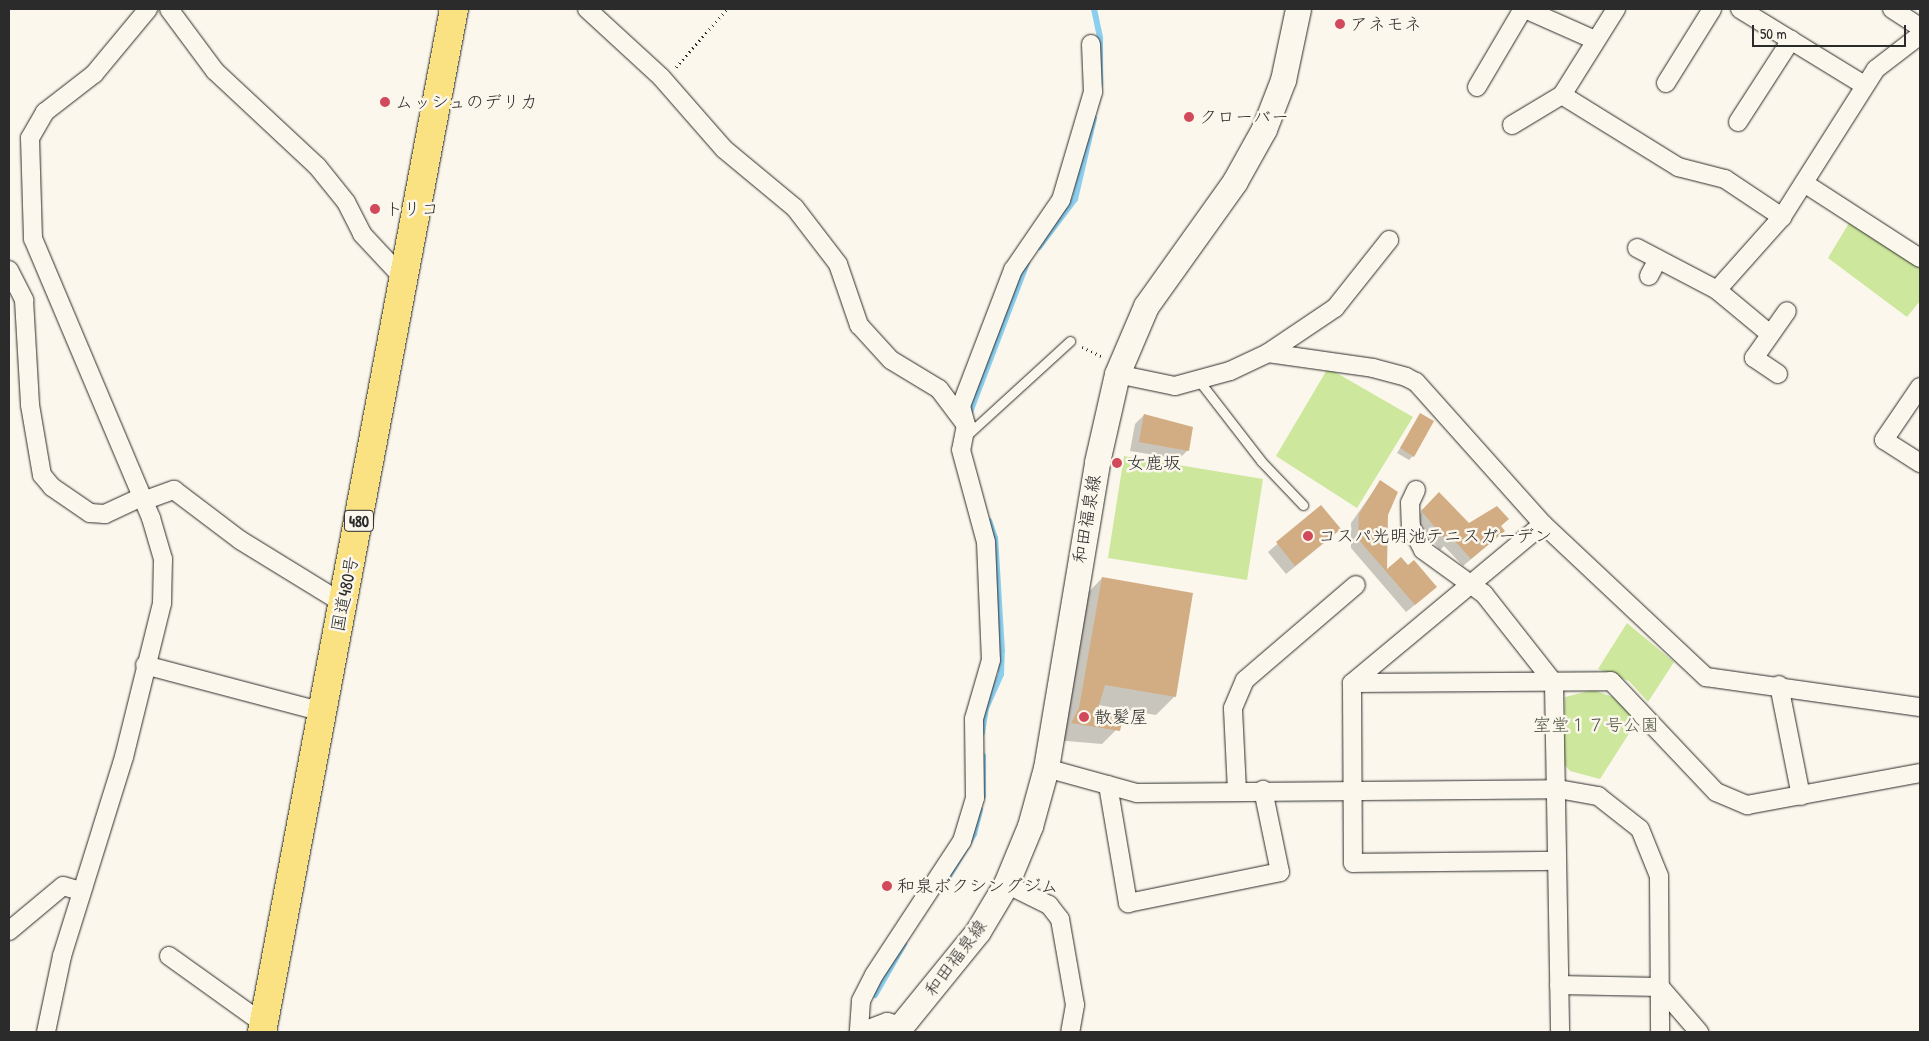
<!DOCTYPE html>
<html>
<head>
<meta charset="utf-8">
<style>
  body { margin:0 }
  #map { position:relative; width:1929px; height:1041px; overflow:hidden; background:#fbf7ec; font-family:"Patrick Hand","Klee One",sans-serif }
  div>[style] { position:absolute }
  .green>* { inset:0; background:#cde79d }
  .shadow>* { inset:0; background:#0003 }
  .stream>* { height:6px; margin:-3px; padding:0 3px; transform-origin:3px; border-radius:3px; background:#8cceee }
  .building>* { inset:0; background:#d2ad84 }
  .path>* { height:3px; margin-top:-1.5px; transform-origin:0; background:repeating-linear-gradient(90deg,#2b2b2b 0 1px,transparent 0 5px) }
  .roads { filter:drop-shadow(0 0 1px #2b2b2b) drop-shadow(0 0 1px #2b2b2b) }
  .service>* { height:9px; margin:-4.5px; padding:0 4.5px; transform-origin:4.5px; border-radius:4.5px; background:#fbf7ec }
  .minor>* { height:18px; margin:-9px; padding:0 9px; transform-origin:9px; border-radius:9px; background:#fbf7ec }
  .secondary>* { height:25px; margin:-12.5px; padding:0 12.5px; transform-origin:12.5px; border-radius:12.5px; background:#fbf7ec }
  .trunk>* { height:28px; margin:-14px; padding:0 14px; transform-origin:14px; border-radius:14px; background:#fae181 }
  .dots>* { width:14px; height:14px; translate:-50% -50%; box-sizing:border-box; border:2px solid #fbf7ec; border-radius:50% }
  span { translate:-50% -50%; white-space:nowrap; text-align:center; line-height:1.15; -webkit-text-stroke:5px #fbf7ec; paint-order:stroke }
  .shield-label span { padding:1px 4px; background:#fbf7ec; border:1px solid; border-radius:4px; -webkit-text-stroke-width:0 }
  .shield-label { font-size:16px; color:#2b2b2b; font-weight:700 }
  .poi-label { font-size:18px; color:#2b2b2b }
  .left { translate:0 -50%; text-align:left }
  .street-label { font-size:18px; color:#2b2b2b }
  .park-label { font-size:18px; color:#545a48 }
  .frame { position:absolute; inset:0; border:10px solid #2b2b2b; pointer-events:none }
  .scale { position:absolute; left:1752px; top:25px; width:154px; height:22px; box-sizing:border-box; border:2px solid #2b2b2b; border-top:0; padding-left:6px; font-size:15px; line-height:18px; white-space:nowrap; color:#2b2b2b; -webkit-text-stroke:4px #fbf7ec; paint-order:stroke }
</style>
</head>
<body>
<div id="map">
  <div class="green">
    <i style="clip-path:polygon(1849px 223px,1920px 267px,1920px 301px,1907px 317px,1828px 258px)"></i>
    <i style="clip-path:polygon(1328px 368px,1413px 417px,1357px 508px,1276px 456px)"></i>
    <i style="clip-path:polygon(1124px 456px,1263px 479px,1247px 580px,1108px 558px)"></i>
    <i style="clip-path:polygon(1627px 623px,1674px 662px,1648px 702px,1629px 681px,1598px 669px)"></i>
    <i style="clip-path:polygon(1593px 690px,1613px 697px,1637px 721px,1600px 779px,1570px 771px,1564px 764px,1565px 697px)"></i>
  </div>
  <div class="shadow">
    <i style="clip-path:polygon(1144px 415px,1188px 450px,1179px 459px,1130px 451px,1135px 424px)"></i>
    <i style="clip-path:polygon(1421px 415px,1413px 456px,1409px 460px,1397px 453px)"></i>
    <i style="clip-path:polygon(1380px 482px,1387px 514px,1385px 571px,1401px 559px,1427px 595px,1406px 612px,1351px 548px,1351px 523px)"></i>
    <i style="clip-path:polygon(1439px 494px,1468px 525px,1495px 539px,1463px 566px,1444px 546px,1440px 550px,1414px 520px)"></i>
    <i style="clip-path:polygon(1321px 507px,1330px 538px,1286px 574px,1268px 552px)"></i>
    <i style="clip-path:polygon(1102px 578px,1174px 697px,1156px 715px,1098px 705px,1096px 713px,1120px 726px,1102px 744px,1054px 740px,1084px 597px)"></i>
  </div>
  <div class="stream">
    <i style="left:1094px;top:9px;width:30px;rotate:78deg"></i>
    <i style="left:1100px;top:38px;width:46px;rotate:90deg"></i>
    <i style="left:1039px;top:247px;width:60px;rotate:-53.1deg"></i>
    <i style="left:1075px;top:199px;width:83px;rotate:-76.8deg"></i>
    <i style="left:969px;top:415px;width:163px;rotate:-69.1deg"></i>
    <i style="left:982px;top:733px;width:25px;rotate:-81deg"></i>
    <i style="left:986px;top:708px;width:37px;rotate:-66deg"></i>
    <i style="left:1001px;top:674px;width:23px;rotate:-88deg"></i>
    <i style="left:1002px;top:651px;width:113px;rotate:-93.5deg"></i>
    <i style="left:995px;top:538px;width:18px;rotate:-109deg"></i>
    <i style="left:983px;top:756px;width:40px;rotate:90deg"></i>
    <i style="left:942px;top:888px;width:63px;rotate:-59.3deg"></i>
    <i style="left:974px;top:834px;width:25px;rotate:-76deg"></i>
    <i style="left:875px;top:995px;width:59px;rotate:-60.4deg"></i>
  </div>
  <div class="building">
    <i style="clip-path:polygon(1420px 413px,1434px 421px,1414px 457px,1400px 448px)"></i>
    <i style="clip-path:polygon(1144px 414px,1193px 427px,1189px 451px,1139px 442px)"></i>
    <i style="clip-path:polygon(1380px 480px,1398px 492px,1388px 515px,1387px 569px,1401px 557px,1408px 565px,1414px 560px,1437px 587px,1415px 605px,1358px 539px,1359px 514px)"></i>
    <i style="clip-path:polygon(1439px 492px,1469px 523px,1497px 506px,1509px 519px,1501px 526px,1505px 531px,1471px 559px,1453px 539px,1449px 543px,1421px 511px)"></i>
    <i style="clip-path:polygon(1321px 505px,1341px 529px,1295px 566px,1276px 542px)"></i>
    <i style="clip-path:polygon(1102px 577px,1193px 593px,1176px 697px,1105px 685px,1097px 712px,1123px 718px,1120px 731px,1071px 723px,1079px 708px)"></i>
  </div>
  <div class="path">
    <i style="left:676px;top:67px;width:77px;rotate:-48.7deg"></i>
    <i style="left:1082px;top:347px;width:21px;rotate:25deg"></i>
  </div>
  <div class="roads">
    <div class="service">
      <i style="left:1200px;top:382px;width:100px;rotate:52.3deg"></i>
      <i style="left:1261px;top:461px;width:61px;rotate:46.3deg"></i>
      <i style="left:966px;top:436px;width:141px;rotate:-42.4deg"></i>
    </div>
    <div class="minor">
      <i style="left:169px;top:9px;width:77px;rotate:53.4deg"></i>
      <i style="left:215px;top:71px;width:139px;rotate:43deg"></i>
      <i style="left:317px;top:166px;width:46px;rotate:51.1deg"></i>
      <i style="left:346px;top:202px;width:36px;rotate:63deg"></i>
      <i style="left:362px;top:234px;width:62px;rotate:47deg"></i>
      <i style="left:587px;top:9px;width:100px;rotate:42.6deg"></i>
      <i style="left:661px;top:77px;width:96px;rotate:48.8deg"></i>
      <i style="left:724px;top:149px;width:92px;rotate:39.7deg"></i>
      <i style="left:795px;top:208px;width:71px;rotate:52.5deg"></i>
      <i style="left:838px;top:264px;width:65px;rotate:71deg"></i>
      <i style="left:859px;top:325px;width:47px;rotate:47.6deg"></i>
      <i style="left:891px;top:360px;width:56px;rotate:31.1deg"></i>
      <i style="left:939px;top:389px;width:45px;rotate:53.1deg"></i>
      <i style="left:966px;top:425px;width:25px;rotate:101deg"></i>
      <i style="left:961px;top:450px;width:95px;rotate:74.8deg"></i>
      <i style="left:986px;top:542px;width:118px;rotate:87.6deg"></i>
      <i style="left:991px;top:660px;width:61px;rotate:106.1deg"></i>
      <i style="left:974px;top:719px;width:79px;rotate:89.3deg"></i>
      <i style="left:975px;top:798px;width:45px;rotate:106.8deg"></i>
      <i style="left:962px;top:841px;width:160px;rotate:123.3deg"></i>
      <i style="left:874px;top:975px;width:29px;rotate:117deg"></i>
      <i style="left:861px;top:1001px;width:31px;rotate:94deg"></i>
      <i style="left:1525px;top:9px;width:77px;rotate:23.9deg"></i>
      <i style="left:1616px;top:9px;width:102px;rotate:122.1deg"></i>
      <i style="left:1562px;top:95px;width:137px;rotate:31.8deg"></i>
      <i style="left:1678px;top:167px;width:49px;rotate:14.3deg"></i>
      <i style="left:1725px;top:179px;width:69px;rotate:33.7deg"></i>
      <i style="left:1740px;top:9px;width:145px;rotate:31.5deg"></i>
      <i style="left:1892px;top:9px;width:33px;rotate:33deg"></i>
      <i style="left:1666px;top:83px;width:87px;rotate:-58.1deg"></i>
      <i style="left:1477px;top:87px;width:91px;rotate:-59.5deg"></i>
      <i style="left:1738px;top:122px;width:98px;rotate:-57.1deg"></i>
      <i style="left:1512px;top:125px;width:58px;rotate:-31deg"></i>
      <i style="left:1804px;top:183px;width:138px;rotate:32.9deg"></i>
      <i style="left:1637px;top:248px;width:90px;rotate:27.7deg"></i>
      <i style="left:1717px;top:290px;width:69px;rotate:39.7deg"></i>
      <i style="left:9px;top:270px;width:34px;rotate:63deg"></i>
      <i style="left:24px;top:300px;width:105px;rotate:86.7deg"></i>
      <i style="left:30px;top:405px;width:71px;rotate:80.3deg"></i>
      <i style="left:42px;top:475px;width:16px;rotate:50deg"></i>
      <i style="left:52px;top:487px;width:46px;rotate:34.4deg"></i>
      <i style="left:90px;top:513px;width:15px;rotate:4deg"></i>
      <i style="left:105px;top:514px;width:40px;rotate:-25deg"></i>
      <i style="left:1649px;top:276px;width:19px;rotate:-62deg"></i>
      <i style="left:1717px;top:290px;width:98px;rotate:-48.3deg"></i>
      <i style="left:1782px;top:217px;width:175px;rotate:-57.6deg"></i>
      <i style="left:1876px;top:69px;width:56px;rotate:-37.7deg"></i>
      <i style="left:1268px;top:353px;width:81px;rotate:-33.9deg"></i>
      <i style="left:1335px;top:308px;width:87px;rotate:-51.5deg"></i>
      <i style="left:1117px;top:374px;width:59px;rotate:11.7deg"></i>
      <i style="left:1175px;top:386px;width:57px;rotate:-15.3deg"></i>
      <i style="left:1230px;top:371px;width:42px;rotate:-25.3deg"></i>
      <i style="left:1268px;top:353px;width:106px;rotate:8.1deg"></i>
      <i style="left:1373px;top:368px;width:34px;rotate:15deg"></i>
      <i style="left:1406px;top:377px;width:11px;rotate:27deg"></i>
      <i style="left:1416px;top:382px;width:191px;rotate:48.2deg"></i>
      <i style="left:1543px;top:524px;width:224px;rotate:43.2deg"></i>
      <i style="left:1706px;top:677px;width:216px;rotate:8deg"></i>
      <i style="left:1778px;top:374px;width:29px;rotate:-146deg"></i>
      <i style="left:1754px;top:358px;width:57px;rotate:-54.9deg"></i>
      <i style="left:1920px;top:387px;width:64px;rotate:124.2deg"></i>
      <i style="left:1884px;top:440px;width:43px;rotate:32.6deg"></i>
      <i style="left:966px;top:425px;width:20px;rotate:-105deg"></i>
      <i style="left:961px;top:406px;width:146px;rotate:-69.1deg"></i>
      <i style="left:1013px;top:270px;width:85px;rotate:-55.6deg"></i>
      <i style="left:1061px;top:200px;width:113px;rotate:-73.5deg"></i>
      <i style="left:1093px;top:92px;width:48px;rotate:-92.4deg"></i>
      <i style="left:1416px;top:490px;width:14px;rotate:115deg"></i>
      <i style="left:1410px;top:503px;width:24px;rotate:88deg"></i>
      <i style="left:1411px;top:527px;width:26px;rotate:62deg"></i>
      <i style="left:1423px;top:550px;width:75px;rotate:35.8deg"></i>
      <i style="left:1484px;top:594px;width:113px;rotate:51.8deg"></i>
      <i style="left:1554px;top:683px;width:349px;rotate:89deg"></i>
      <i style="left:143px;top:501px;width:33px;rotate:-20deg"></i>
      <i style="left:174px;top:490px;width:83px;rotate:37.1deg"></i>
      <i style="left:240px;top:540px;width:122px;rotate:31.6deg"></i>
      <i style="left:1543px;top:524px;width:249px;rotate:140.2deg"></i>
      <i style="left:1352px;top:683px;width:259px;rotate:-0.4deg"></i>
      <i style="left:1611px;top:681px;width:153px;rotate:46.6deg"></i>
      <i style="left:1716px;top:792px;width:34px;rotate:23deg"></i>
      <i style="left:1747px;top:805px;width:176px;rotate:-10.5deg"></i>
      <i style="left:145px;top:665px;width:184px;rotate:14.8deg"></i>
      <i style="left:1352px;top:683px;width:180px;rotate:89.7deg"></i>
      <i style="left:1353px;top:863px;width:203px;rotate:-0.6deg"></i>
      <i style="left:1779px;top:685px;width:113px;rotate:78.8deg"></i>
      <i style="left:1046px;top:768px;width:94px;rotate:15.4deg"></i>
      <i style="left:1137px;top:793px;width:421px;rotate:-0.5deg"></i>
      <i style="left:1558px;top:789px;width:41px;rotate:9.9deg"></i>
      <i style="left:1598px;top:796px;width:53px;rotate:38.2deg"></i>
      <i style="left:1640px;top:829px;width:51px;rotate:68deg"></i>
      <i style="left:1659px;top:876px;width:156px;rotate:89.6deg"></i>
      <i style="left:1108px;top:785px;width:120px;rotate:80.4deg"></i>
      <i style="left:1128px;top:903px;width:155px;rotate:-11.5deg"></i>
      <i style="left:1280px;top:872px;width:84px;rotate:-101.7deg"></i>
      <i style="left:1237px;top:791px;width:83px;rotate:-92.8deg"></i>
      <i style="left:1233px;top:708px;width:30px;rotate:-67deg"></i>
      <i style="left:1245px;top:680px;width:146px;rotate:-40.6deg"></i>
      <i style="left:1006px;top:884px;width:48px;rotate:26deg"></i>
      <i style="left:1049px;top:905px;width:18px;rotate:52deg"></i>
      <i style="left:1060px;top:919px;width:87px;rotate:80.1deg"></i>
      <i style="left:1075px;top:1005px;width:27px;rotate:100deg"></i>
      <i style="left:9px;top:931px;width:70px;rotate:-39.8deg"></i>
      <i style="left:63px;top:886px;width:18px;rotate:16deg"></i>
      <i style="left:169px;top:956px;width:117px;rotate:35.6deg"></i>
      <i style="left:1559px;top:985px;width:101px;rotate:1.1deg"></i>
      <i style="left:1660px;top:987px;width:60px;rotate:49.1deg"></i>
      <i style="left:46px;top:1032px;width:78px;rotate:-78.1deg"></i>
      <i style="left:62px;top:956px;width:208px;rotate:-72.7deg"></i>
      <i style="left:124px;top:757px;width:159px;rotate:-76.1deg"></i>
      <i style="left:162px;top:603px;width:44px;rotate:-88.7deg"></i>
      <i style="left:163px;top:559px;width:43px;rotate:-106.3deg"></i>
      <i style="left:151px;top:518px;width:303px;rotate:-112.9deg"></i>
      <i style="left:33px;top:239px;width:101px;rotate:-91.7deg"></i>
      <i style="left:30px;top:138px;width:30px;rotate:-60deg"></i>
      <i style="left:45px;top:112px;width:62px;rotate:-37.8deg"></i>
      <i style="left:94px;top:74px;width:85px;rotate:-50.3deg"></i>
      <i style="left:861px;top:1032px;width:28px;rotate:-21deg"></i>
      <i style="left:887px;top:1022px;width:15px;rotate:16deg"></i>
    </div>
    <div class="secondary">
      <i style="left:896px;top:1032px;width:130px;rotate:-50.9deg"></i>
      <i style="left:978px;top:931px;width:55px;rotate:-59.2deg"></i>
      <i style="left:1006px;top:884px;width:63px;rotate:-67.5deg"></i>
      <i style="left:1030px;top:826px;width:60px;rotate:-74.6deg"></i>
      <i style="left:1046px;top:768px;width:310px;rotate:-80.5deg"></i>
      <i style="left:1097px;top:462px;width:90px;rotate:-77.2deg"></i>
      <i style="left:1117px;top:374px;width:74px;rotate:-66.9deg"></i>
      <i style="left:1146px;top:306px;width:153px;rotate:-54.5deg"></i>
      <i style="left:1235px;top:181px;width:60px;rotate:-60.9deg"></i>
      <i style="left:1264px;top:129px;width:53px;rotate:-68.8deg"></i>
      <i style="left:1283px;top:80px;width:73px;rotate:-78.1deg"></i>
    </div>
    <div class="trunk">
      <i style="left:262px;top:1032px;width:1041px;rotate:-79.37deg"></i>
    </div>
  </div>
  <div class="dots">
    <i style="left:1340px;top:24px;background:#d1495b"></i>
    <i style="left:385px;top:102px;background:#d1495b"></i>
    <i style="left:1189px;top:117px;background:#d1495b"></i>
    <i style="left:375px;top:209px;background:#d1495b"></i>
    <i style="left:1117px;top:463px;background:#d1495b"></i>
    <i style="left:1308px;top:536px;background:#d1495b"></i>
    <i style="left:1084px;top:717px;background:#d1495b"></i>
    <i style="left:887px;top:886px;background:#d1495b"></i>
  </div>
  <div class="shield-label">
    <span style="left:359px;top:521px">480</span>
  </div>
  <div class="poi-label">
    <span class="left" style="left:1350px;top:24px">アネモネ</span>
    <span class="left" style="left:395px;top:102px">ムッシュのデリカ</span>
    <span class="left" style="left:1199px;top:117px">クローバー</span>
    <span class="left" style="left:385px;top:209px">トリコ</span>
    <span class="left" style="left:1127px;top:463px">女鹿坂</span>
    <span class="left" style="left:1318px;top:536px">コスパ光明池テニスガーデン</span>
    <span class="left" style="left:1094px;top:717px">散髪屋</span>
    <span class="left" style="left:897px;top:886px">和泉ボクシングジム</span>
  </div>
  <div class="street-label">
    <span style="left:1087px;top:519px;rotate:-80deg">和田福泉線</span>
    <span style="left:345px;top:594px;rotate:-79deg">国道480号</span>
    <span style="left:956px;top:958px;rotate:-53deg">和田福泉線</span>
  </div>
  <div class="park-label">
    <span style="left:1596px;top:725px">室堂１７号公園</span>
  </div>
  <div class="frame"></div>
  <div class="scale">50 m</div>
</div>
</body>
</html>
